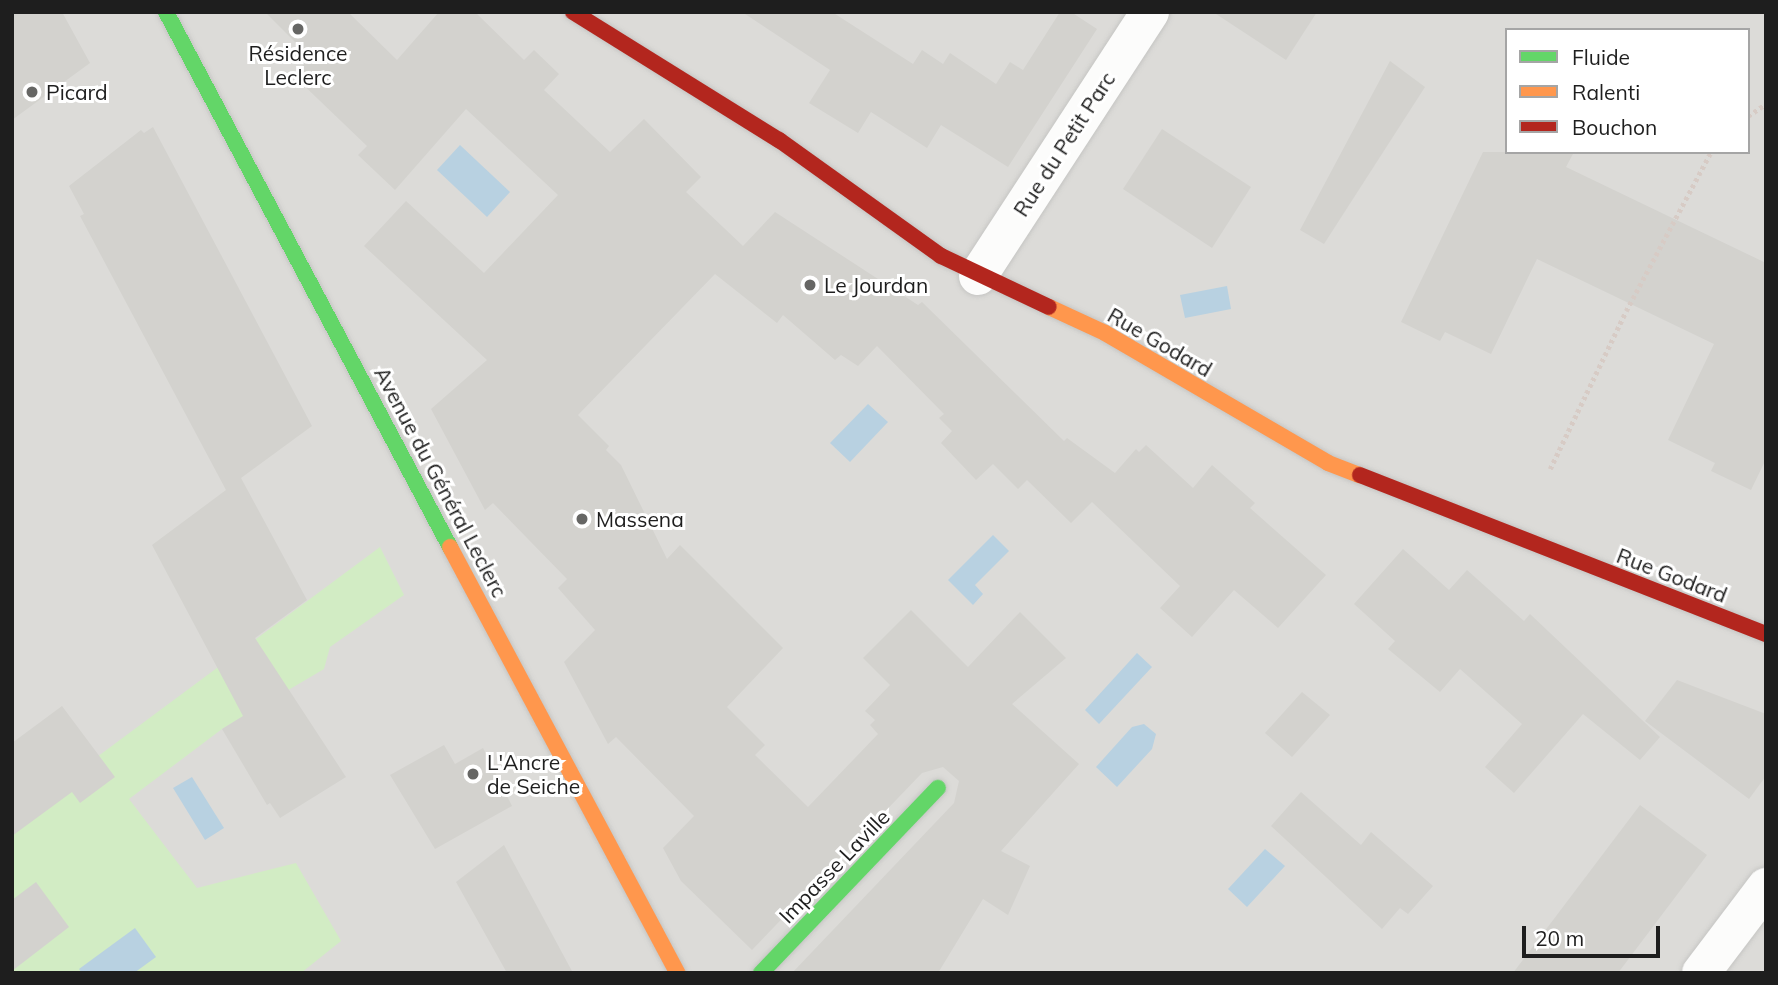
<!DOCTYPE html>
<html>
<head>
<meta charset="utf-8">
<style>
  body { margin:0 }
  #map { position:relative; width:1778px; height:985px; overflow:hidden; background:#edece7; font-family:Mulish,sans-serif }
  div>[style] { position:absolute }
  .residential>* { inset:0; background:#dcdbd8 }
  .grass>* { inset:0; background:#d2ecc4 }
  .water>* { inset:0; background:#b8d1e1 }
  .building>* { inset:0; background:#d3d2ce }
  .path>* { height:4.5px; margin-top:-2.25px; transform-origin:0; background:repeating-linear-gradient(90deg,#d7cbc5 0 3.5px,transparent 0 7px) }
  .roads { filter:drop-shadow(0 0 2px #c5c5c3) drop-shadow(0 0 2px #c5c5c3) }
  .street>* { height:38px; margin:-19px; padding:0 19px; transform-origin:19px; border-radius:19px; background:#fcfcfb }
  .fast>* { height:16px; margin:-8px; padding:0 8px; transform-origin:8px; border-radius:8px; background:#63d668 }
  .slow>* { height:16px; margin:-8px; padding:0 8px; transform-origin:8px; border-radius:8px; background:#ff974d }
  .jam>* { height:16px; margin:-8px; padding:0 8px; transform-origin:8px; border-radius:8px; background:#b3261e }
  .dots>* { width:19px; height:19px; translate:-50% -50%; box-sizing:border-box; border:4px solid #fff; border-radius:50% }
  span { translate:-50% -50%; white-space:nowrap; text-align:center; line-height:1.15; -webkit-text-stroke:6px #fff; paint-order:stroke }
  .poi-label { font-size:21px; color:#1e1e1e }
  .left { translate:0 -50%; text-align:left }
  .street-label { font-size:21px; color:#1e1e1e }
  .frame { position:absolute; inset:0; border:14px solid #1e1e1e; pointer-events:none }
  .legend { position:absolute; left:1505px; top:28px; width:245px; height:126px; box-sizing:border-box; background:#fff; border:2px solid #a5a5a5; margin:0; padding:9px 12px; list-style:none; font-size:21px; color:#1e1e1e }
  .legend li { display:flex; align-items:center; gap:14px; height:35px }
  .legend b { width:35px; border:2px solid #a5a5a5 }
  .scale { position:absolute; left:1522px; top:926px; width:138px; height:32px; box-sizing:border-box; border:4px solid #1e1e1e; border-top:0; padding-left:9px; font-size:21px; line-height:24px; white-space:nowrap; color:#1e1e1e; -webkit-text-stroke:5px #fff; paint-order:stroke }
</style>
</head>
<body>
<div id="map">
  <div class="residential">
    <i style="clip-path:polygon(evenodd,12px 12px,1766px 12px,1766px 973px,12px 973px,12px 12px,1507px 30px,1748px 30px,1748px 152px,1507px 152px,1507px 30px)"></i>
  </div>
  <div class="grass">
    <i style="clip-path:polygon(380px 547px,404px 595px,330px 647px,324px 669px,222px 729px,129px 799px,197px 888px,296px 863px,341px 941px,301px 973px,12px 973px,12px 820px)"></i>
  </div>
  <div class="water">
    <i style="clip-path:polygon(460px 145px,510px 192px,487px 217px,437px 170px)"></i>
    <i style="clip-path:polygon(1227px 286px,1231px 309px,1185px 318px,1180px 295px)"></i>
    <i style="clip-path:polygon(868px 404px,888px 422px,850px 462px,830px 443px)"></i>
    <i style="clip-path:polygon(993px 535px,1009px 551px,975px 585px,983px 594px,973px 605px,948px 580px)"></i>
    <i style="clip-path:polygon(1137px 653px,1152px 667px,1099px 724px,1085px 710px)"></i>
    <i style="clip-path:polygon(1144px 724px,1156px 734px,1152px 749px,1117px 787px,1096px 767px,1132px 727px)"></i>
    <i style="clip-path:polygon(192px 777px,224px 828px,205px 840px,173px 788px)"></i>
    <i style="clip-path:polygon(1265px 849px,1285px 866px,1247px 907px,1228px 889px)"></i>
    <i style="clip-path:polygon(135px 928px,156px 957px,134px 973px,82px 973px,79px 969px)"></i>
  </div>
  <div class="building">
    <i style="clip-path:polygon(12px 12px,62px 12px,90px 63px,12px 120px)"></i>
    <i style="clip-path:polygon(265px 12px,348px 12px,397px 60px,439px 12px,475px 12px,524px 60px,534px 50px,559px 74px,544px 90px,610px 152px,644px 119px,701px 177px,686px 192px,743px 246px,775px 212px,918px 305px,922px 302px,1064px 441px,1067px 438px,1115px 473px,1136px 449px,1139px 452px,1146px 445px,1193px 488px,1212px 465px,1255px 503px,1250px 508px,1326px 575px,1278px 628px,1234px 590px,1192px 637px,1160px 608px,1180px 586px,1092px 502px,1071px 523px,1027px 480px,1018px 489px,993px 464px,976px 480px,941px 443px,952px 431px,939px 418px,944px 414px,877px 346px,858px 366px,841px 355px,835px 360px,783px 315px,777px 323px,715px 274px,578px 415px,609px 446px,606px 450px,621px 465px,667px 559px,680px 545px,783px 648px,727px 707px,765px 745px,755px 755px,808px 807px,878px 734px,870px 725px,875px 720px,865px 711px,890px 685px,863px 658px,911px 610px,968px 667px,1020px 612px,1066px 658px,1012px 704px,1079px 764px,1001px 851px,1030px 866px,1008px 915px,983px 899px,938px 973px,792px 973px,954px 803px,959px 781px,943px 767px,922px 773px,752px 950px,681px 881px,663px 848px,694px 816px,616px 737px,608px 744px,564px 662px,595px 630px,558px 588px,567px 579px,493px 503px,485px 510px,431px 409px,487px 360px,364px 246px,406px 201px,484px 273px,558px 195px,466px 109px,395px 190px,358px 155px,367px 146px,294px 76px,310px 57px)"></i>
    <i style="clip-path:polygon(742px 12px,832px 12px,913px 64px,922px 50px,943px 64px,950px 53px,996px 84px,1010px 62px,1023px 70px,1060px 12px,1071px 12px,1097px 29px,1008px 167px,941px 125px,927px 148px,871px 112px,858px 133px,809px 103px,830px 70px)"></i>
    <i style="clip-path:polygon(1213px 12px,1317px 12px,1286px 60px)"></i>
    <i style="clip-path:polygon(1390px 61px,1425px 87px,1324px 244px,1300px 230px)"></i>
    <i style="clip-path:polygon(153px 127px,312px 426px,241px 478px,307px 600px,255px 638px,346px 777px,280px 818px,270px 803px,267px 805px,222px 729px,243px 716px,152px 545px,226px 490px,80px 216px,84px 214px,69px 186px,141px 130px,144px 133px)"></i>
    <i style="clip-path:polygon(1162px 129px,1251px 187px,1212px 248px,1123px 189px)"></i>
    <i style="clip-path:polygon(1483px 152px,1574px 152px,1566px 167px,1766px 263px,1766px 459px,1751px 490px,1711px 471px,1715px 463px,1668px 440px,1714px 344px,1537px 259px,1491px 354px,1445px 332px,1440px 341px,1401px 322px)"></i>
    <i style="clip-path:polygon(1403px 549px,1449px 590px,1467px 570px,1524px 621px,1530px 614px,1660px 737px,1640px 760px,1583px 714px,1514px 793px,1485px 767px,1522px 724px,1460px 669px,1440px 692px,1388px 649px,1395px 641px,1354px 604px)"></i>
    <i style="clip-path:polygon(1677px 680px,1766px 714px,1766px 776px,1749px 799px,1645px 721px)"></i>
    <i style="clip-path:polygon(1302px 692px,1330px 715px,1292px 757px,1265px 733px)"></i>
    <i style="clip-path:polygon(62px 706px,115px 777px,80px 803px,72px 792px,12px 836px,12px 743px)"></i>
    <i style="clip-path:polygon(444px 745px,455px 764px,483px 748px,512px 806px,435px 849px,390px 775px)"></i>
    <i style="clip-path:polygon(1301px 792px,1361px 845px,1371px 832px,1433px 886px,1408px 914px,1400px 908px,1382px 929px,1271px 826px)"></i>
    <i style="clip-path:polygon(1640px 805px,1707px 855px,1618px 973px,1513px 973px)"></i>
    <i style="clip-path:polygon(504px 845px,573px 973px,507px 973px,456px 882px)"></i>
    <i style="clip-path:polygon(36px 882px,69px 927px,12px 971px,12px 900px)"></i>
  </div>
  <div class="path">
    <i style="left:1748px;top:116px;width:22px;rotate:-34deg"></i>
    <i style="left:1550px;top:469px;width:175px;rotate:-64.3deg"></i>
    <i style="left:1626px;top:311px;width:180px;rotate:-61.9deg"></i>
  </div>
  <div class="roads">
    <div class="street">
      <i style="left:978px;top:276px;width:315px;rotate:-56.9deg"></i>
      <i style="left:1701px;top:973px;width:108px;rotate:-52.9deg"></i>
    </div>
    <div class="fast">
      <i style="left:166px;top:12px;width:606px;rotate:62.04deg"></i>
      <i style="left:761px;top:973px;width:256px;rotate:-46.3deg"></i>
    </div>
    <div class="slow">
      <i style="left:1049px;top:307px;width:62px;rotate:24.9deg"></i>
      <i style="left:1105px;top:333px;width:258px;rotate:30.2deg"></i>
      <i style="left:1328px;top:463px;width:34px;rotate:21deg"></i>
      <i style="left:450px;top:547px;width:483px;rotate:61.9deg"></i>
    </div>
    <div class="jam">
      <i style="left:573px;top:12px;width:243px;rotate:31.9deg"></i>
      <i style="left:779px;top:140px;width:199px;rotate:35.6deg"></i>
      <i style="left:941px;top:256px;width:119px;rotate:25.3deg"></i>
      <i style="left:1360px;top:475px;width:436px;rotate:21.4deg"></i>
    </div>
  </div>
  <div class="dots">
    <i style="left:298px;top:29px;background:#666664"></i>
    <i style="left:32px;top:92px;background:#666664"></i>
    <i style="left:810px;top:285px;background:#666664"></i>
    <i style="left:582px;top:519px;background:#666664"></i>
    <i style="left:473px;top:774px;background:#666664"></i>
  </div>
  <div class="poi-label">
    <span style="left:298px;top:65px">Résidence<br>Leclerc</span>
    <span class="left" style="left:46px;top:92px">Picard</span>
    <span class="left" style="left:824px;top:285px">Le Jourdan</span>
    <span class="left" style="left:596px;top:519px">Massena</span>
    <span class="left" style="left:487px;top:774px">L'Ancre<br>de Seiche</span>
  </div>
  <div class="street-label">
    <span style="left:1064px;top:144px;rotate:-57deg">Rue du Petit Parc</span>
    <span style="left:1160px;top:342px;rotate:30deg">Rue Godard</span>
    <span style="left:441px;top:482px;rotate:62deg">Avenue du Général Leclerc</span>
    <span style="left:1672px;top:575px;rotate:21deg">Rue Godard</span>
    <span style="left:834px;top:866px;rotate:-46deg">Impasse Laville</span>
  </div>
  <div class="frame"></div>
  <ul class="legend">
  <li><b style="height:9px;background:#63d668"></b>Fluide</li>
  <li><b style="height:9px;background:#ff974d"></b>Ralenti</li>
  <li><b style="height:9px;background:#b3261e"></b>Bouchon</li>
  </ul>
  <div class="scale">20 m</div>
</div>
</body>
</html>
